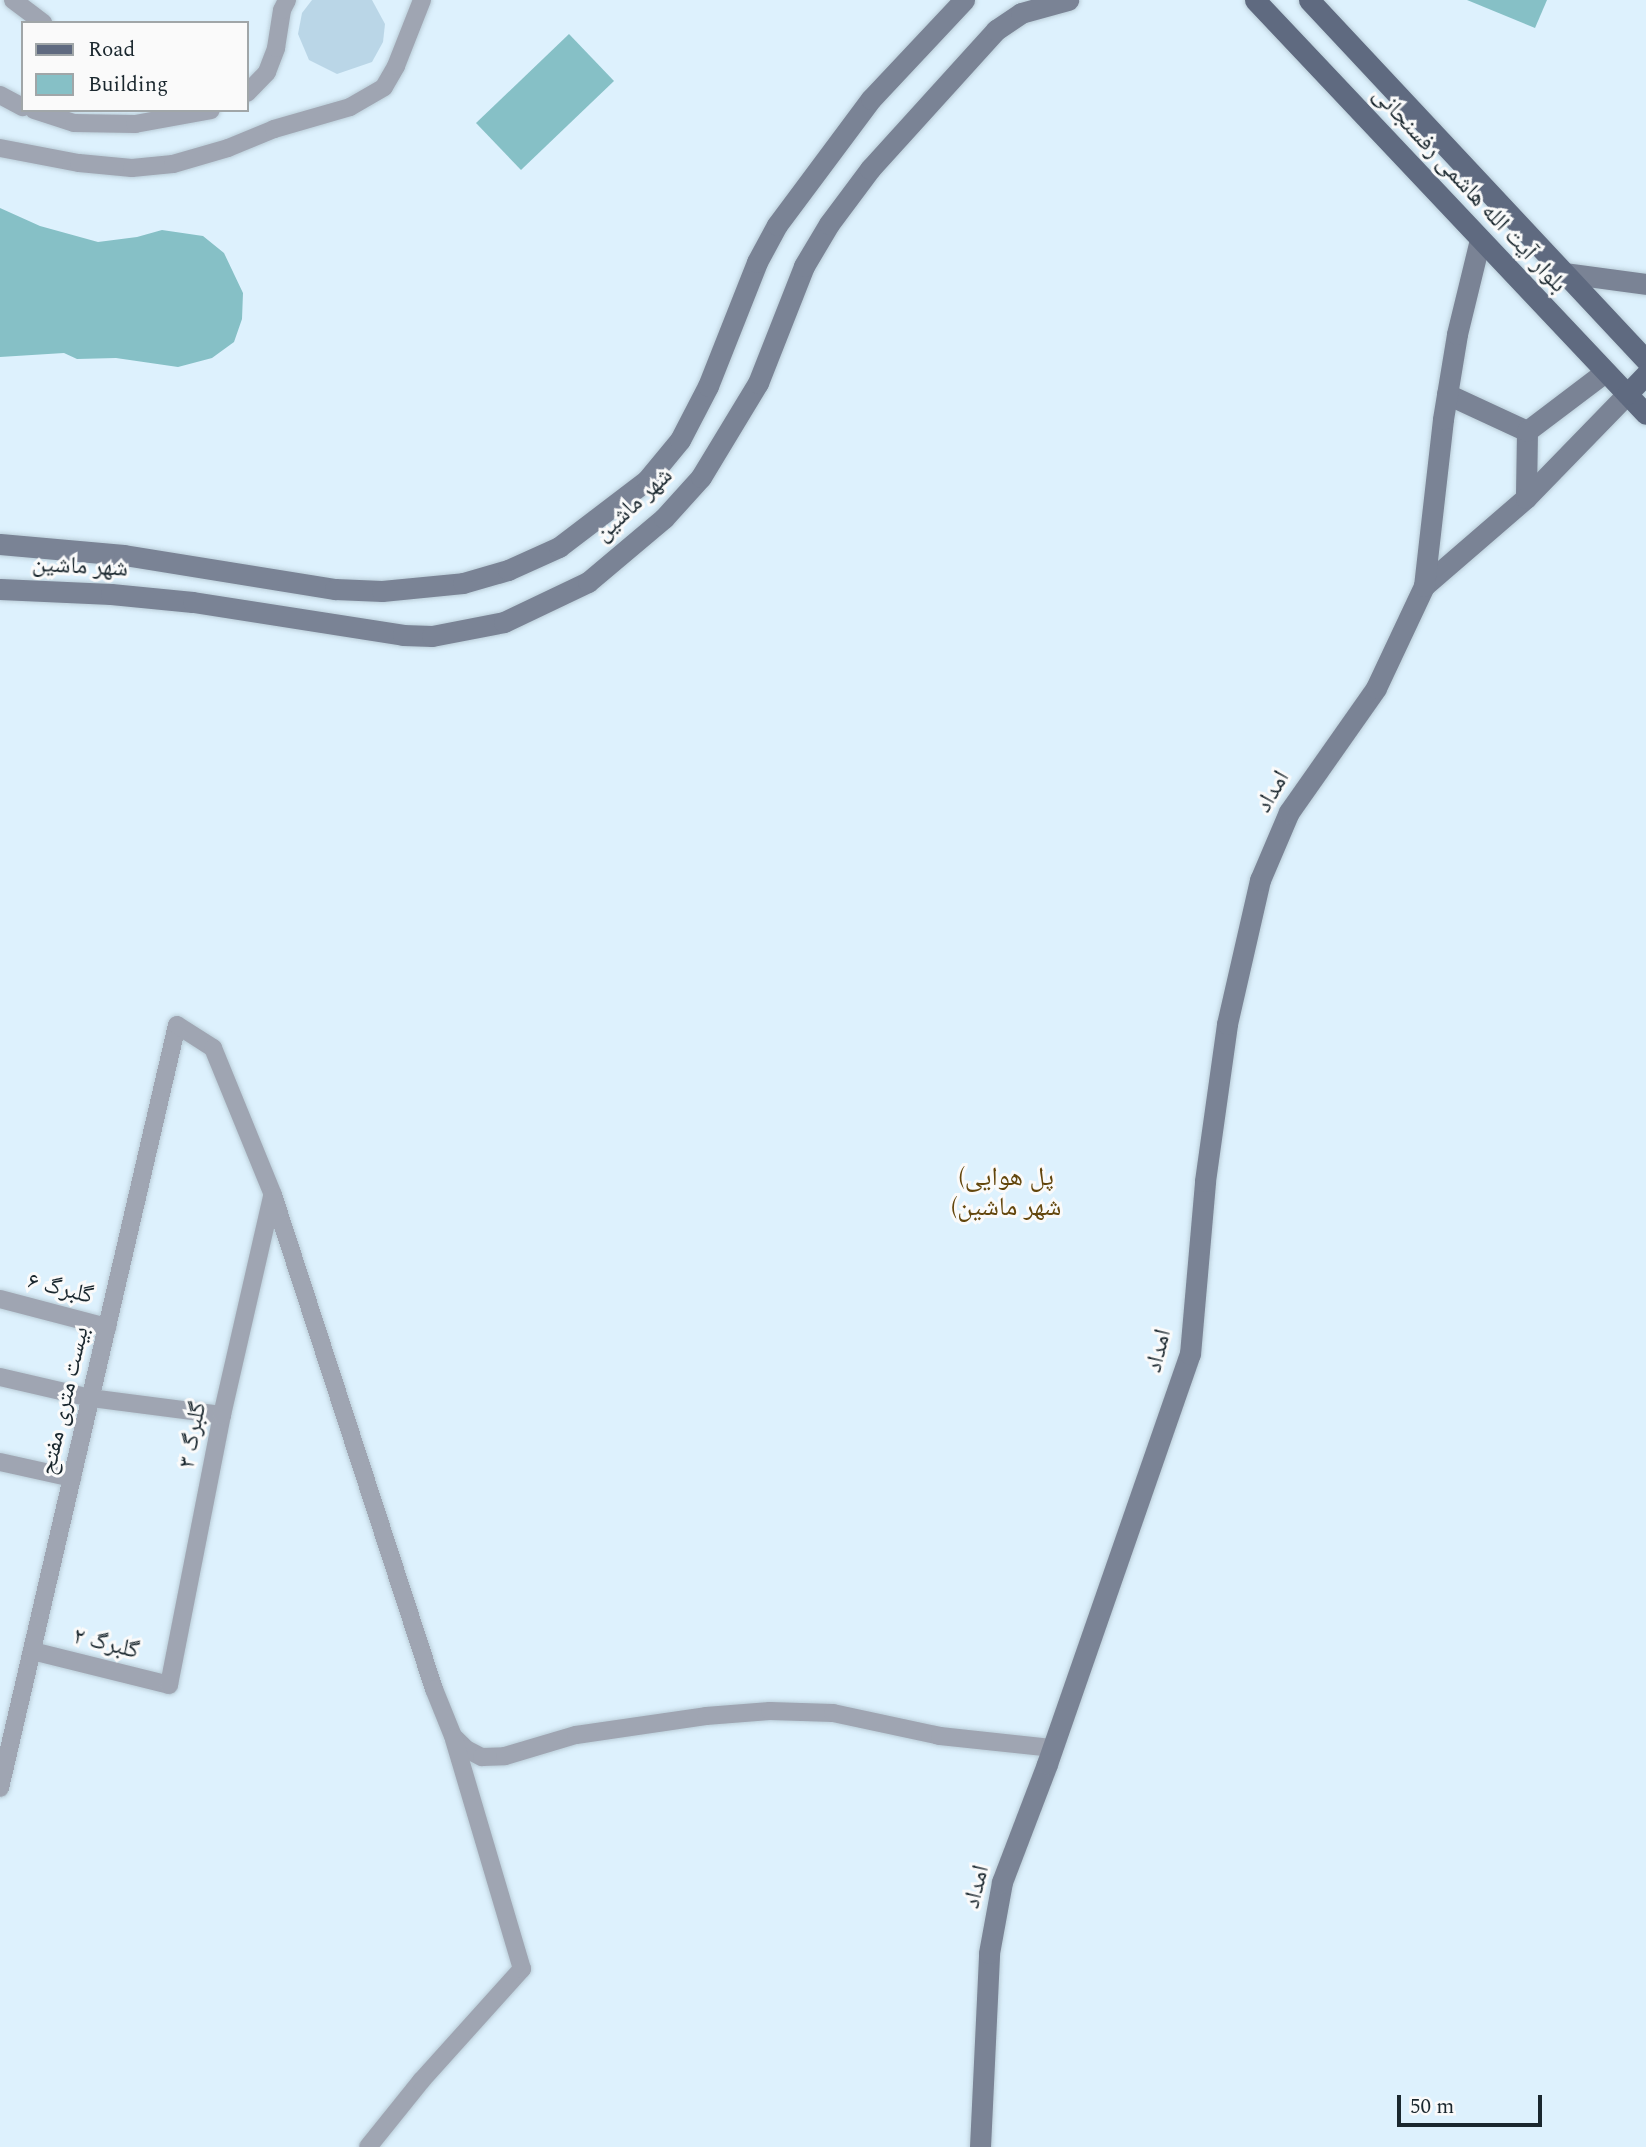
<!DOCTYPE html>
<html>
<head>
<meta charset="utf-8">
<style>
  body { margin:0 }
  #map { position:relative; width:1646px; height:2147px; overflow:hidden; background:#ddf1fd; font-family:Spectral,"Noto Naskh Arabic",serif }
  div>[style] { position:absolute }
  .green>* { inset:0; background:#bad6e7 }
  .building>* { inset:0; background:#86c0c6 }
  .roads { filter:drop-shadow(0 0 2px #bacdd8) drop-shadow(0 0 2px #bacdd8) }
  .street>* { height:18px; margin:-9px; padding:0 9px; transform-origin:9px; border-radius:9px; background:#9fa5b2 }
  .secondary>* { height:21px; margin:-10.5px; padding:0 10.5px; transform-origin:10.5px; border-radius:10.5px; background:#7a8395 }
  .primary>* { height:21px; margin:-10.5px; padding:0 10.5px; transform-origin:10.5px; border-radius:10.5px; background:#5f6a80 }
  span { translate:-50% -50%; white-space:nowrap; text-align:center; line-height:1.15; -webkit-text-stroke:6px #fafafa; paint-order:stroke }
  .street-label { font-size:24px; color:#1a272e }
  .neighbourhood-label { font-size:26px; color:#63460c }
  .legend { position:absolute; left:21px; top:21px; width:228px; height:91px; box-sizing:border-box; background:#fafafa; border:2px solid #a0a6a8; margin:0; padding:9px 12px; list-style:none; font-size:21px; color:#1a272e }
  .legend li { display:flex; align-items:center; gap:14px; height:35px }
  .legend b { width:35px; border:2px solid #a0a6a8 }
  .scale { position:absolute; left:1397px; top:2095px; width:145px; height:32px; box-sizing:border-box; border:4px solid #1a272e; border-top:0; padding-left:9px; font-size:21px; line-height:24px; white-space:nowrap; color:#1a272e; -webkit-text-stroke:5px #fafafa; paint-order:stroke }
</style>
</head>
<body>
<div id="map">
  <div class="green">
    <i style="clip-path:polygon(312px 0,372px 0,385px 24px,383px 42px,372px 62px,337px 74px,309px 60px,298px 34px,302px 13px)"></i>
  </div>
  <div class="building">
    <i style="clip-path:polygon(1467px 0,1547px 0,1535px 28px)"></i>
    <i style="clip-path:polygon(569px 34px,614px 81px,521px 170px,476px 123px)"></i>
    <i style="clip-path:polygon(0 208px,40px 226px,98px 242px,137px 237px,162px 230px,203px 236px,224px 253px,243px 293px,242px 319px,234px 342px,212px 358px,178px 367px,116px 358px,77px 359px,64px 353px,0 357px)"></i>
  </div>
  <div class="roads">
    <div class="street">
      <i style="left:13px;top:0;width:38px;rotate:37deg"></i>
      <i style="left:247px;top:93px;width:29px;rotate:-46deg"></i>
      <i style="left:267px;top:72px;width:26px;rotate:-69deg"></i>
      <i style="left:276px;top:48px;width:38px;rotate:-81deg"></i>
      <i style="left:282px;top:10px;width:11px;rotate:-63deg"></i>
      <i style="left:0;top:95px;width:26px;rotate:28deg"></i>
      <i style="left:34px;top:110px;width:42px;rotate:18deg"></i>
      <i style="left:74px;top:123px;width:61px;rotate:0.9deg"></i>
      <i style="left:135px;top:124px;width:77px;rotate:-10.4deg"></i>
      <i style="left:0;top:148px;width:80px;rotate:10.8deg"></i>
      <i style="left:79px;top:163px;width:53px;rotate:5.4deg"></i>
      <i style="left:132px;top:168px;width:41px;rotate:-5.6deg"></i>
      <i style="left:173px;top:164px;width:57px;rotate:-16.2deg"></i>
      <i style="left:228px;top:148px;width:50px;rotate:-22.4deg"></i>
      <i style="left:274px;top:129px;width:79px;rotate:-16.1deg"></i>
      <i style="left:350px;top:107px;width:39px;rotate:-30deg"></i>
      <i style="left:384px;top:87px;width:24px;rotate:-60deg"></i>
      <i style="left:396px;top:66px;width:71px;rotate:-68.5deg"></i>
      <i style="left:0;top:1299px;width:111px;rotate:14.7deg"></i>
      <i style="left:0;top:1377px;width:93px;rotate:13deg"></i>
      <i style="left:91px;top:1398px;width:132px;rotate:7.4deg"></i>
      <i style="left:0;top:1462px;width:74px;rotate:12.5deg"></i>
      <i style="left:32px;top:1651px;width:141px;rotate:13.9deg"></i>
      <i style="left:169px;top:1685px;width:275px;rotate:-78.9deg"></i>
      <i style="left:222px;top:1415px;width:224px;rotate:-77.1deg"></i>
      <i style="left:0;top:1788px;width:783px;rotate:-76.94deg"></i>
      <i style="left:177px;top:1025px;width:43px;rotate:32.6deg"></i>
      <i style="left:213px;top:1048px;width:159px;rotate:67.8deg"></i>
      <i style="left:273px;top:1195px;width:520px;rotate:71.95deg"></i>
      <i style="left:434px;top:1689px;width:51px;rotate:68deg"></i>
      <i style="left:453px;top:1736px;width:18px;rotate:45deg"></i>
      <i style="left:466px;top:1749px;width:18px;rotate:27deg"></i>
      <i style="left:482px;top:1757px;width:23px;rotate:-2deg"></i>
      <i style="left:505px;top:1756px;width:74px;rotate:-16.5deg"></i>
      <i style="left:576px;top:1735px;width:131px;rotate:-8.3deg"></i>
      <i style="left:706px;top:1716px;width:64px;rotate:-4.5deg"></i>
      <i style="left:770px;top:1711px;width:63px;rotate:1.8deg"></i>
      <i style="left:833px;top:1713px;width:109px;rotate:12.1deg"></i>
      <i style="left:940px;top:1736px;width:114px;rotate:6.1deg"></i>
      <i style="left:368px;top:2147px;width:85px;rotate:-51.2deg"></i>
      <i style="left:421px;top:2081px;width:151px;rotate:-48deg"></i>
      <i style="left:522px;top:1969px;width:240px;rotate:-106.5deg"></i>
    </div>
    <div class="secondary">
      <i style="left:1565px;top:273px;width:82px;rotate:7.7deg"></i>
      <i style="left:1447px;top:394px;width:88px;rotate:24.8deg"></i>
      <i style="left:1527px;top:431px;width:67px;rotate:90.9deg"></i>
      <i style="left:1527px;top:431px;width:98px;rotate:-37.1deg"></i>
      <i style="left:0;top:544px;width:124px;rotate:5.1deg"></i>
      <i style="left:124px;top:555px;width:214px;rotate:9.2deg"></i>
      <i style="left:335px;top:589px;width:47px;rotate:2.4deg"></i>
      <i style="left:382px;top:591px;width:81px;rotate:-5.6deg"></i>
      <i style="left:463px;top:583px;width:47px;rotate:-16.1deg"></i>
      <i style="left:508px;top:570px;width:56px;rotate:-24.3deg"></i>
      <i style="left:559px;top:547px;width:111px;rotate:-37.3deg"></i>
      <i style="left:647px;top:480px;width:52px;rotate:-50.5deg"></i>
      <i style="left:680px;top:440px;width:61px;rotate:-62.6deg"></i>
      <i style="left:708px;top:386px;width:133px;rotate:-68.4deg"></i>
      <i style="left:757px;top:262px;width:42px;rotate:-61.6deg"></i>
      <i style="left:777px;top:225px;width:157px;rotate:-53.3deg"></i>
      <i style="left:871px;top:99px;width:136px;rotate:-46.8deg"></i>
      <i style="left:1424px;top:586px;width:135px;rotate:-40.8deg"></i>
      <i style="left:1526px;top:498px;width:145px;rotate:-45.8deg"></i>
      <i style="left:0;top:589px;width:111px;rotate:2.6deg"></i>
      <i style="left:111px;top:594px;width:82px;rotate:5.6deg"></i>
      <i style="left:193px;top:602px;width:213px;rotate:8.9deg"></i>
      <i style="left:403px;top:635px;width:29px;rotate:2deg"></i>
      <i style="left:432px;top:636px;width:73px;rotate:-11deg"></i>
      <i style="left:504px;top:622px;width:93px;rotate:-25.5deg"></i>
      <i style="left:588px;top:582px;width:99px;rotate:-40.1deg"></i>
      <i style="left:664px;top:518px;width:55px;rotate:-47.9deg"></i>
      <i style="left:701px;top:477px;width:110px;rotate:-58.8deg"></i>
      <i style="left:758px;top:383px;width:126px;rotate:-68.5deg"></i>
      <i style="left:804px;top:266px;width:49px;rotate:-59.2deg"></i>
      <i style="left:829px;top:224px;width:69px;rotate:-53.3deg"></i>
      <i style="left:870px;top:169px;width:188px;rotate:-47.8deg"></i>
      <i style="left:996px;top:30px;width:30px;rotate:-34deg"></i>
      <i style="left:1021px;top:13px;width:49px;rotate:-15.5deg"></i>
      <i style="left:980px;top:2147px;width:194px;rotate:-87.3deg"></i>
      <i style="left:989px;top:1953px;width:72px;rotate:-79.6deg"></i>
      <i style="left:1002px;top:1882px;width:126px;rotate:-69.1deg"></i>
      <i style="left:1047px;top:1764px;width:434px;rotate:-70.8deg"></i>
      <i style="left:1190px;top:1354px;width:174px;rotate:-85deg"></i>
      <i style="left:1205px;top:1181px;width:159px;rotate:-82deg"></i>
      <i style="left:1227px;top:1024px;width:148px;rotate:-77.1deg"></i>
      <i style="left:1260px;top:880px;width:74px;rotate:-66.9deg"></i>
      <i style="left:1289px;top:812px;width:151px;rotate:-54.9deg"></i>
      <i style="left:1376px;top:688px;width:113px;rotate:-64.8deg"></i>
      <i style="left:1424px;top:586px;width:168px;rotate:-83.5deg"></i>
      <i style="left:1443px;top:419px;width:86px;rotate:-80.6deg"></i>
      <i style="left:1457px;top:334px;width:97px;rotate:-76.3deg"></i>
    </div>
    <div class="primary">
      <i style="left:1255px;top:0;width:569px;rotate:46.64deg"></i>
      <i style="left:1309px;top:0;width:493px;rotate:46.9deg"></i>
      <i style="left:1627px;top:394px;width:28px;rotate:-46deg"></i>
    </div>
  </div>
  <div class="street-label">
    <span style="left:1469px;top:190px;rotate:47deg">بلوار آیت الله هاشمی رفسنجانی</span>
    <span style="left:634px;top:505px;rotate:-43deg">شهر ماشین</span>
    <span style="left:80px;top:567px;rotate:3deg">شهر ماشین</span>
    <span style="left:1273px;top:792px;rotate:-60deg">امداد</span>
    <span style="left:60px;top:1289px;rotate:14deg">گلبرگ ۶</span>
    <span style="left:1159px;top:1351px;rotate:-76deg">امداد</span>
    <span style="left:65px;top:1401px;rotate:-77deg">بیست متری مفتح</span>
    <span style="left:193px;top:1435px;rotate:-79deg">گلبرگ ۳</span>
    <span style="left:106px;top:1644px;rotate:14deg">گلبرگ ۲</span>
    <span style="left:977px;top:1887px;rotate:-76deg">امداد</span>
  </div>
  <div class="neighbourhood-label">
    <span style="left:1006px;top:1193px">(پل هوایی<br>(شهر ماشین</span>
  </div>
  <ul class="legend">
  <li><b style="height:9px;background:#5f6a80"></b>Road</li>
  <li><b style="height:19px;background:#86c0c6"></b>Building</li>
  </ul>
  <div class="scale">50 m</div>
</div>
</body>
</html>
